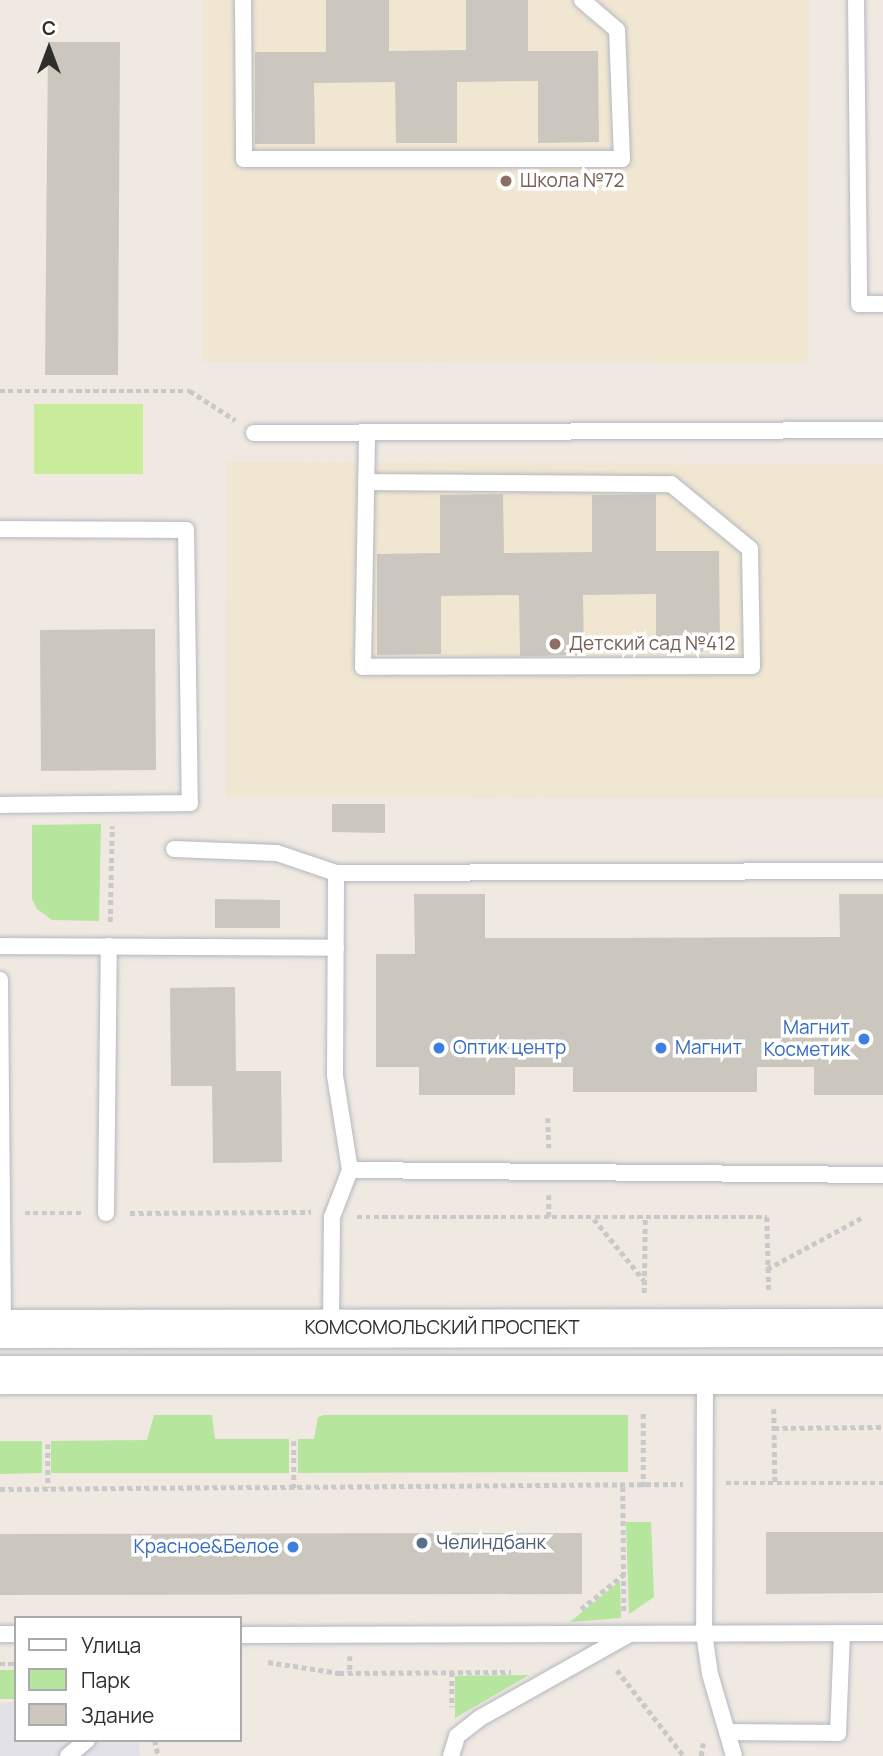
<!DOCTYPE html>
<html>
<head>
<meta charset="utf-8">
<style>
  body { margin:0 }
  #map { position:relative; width:883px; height:1756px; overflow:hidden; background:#efe9e1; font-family:Manrope,sans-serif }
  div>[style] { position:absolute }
  .industrial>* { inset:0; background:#e3e1e8 }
  .education>* { inset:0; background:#f0e6d1 }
  .green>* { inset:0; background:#b6e59e }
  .pitch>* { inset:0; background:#c9ec9a }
  .building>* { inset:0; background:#cbc7bf }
  .path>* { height:4.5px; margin-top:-2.25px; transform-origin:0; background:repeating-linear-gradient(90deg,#c9c9c9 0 5px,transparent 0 8.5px) }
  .roads { filter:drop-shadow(0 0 2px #b4b7c1) drop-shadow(0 0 2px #b4b7c1) }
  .lane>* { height:16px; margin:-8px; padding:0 8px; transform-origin:8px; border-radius:8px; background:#fff }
  .secondary>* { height:38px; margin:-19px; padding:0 19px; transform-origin:19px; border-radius:19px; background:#fff }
  .dots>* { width:19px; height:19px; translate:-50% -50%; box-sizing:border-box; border:4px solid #fff; border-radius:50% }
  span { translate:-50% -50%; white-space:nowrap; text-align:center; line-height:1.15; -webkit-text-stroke:7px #fff; paint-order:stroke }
  .education-label { font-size:19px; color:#785e54 }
  .left { translate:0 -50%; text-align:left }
  .shop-label { font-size:19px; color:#366cbe }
  .right { translate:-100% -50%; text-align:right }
  .street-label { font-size:19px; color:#2e2e2e }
  .service-label { font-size:19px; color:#4e5e75 }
  .legend { position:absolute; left:14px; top:1616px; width:228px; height:126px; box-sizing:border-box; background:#fff; border:2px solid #ababab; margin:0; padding:9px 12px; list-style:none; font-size:21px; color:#2e2e2e }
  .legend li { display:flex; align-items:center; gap:14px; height:35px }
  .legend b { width:35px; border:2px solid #ababab }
  .north { position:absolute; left:14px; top:14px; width:70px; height:70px; -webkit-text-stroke:5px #fff; paint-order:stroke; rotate:0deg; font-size:19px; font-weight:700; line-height:28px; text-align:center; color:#2e2e2e }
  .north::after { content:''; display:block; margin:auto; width:24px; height:32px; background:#2e2e2e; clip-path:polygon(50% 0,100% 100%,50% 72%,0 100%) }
</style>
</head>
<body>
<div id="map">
  <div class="industrial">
    <i style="clip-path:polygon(16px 1702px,16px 1740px,139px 1740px,140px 1756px,0 1756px,0 1703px)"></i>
  </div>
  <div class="education">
    <i style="clip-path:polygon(203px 0,809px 0,808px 363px,203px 362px)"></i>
    <i style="clip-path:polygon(227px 462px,883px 464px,883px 798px,226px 797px)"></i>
  </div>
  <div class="green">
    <i style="clip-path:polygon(101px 824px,99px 921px,52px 920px,37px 909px,32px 899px,32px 825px)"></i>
    <i style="clip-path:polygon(154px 1415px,212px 1415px,215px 1439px,289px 1439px,289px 1473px,51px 1473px,51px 1441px,147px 1440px)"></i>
    <i style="clip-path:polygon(324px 1415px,628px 1415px,628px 1472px,298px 1473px,298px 1439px,314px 1439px,318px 1417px)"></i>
    <i style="clip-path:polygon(0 1441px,42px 1441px,42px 1473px,0 1474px)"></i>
    <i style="clip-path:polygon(626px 1522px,651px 1522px,654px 1597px,629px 1614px)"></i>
    <i style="clip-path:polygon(620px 1581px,621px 1618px,570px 1622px)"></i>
    <i style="clip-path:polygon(0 1670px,16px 1670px,16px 1699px,0 1699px)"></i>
    <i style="clip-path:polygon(529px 1675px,455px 1718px,455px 1676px)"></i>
  </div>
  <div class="pitch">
    <i style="clip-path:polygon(34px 404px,143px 404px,143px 474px,34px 474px)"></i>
  </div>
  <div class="building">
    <i style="clip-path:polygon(326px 0,389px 0,389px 51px,466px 50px,466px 0,528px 0,528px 51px,598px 51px,599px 142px,538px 143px,538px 81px,457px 82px,457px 143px,396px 143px,395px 82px,314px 83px,315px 144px,255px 144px,255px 52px,326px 52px)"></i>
    <i style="clip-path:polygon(48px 42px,120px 42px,118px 375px,45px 375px)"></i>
    <i style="clip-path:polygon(503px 494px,504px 553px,592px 552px,592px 495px,656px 494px,656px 551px,719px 551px,720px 651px,656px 652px,656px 594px,583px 595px,584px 655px,520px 656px,519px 595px,441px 596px,441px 654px,377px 655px,377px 554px,440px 553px,440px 495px)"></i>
    <i style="clip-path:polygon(155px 629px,156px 770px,41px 771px,40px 630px)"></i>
    <i style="clip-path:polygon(332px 804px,385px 804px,385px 833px,332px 832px)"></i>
    <i style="clip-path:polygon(414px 894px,485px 894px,485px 938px,603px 938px,840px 937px,839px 894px,883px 894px,883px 1095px,814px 1095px,814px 1067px,757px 1067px,757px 1092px,573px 1092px,573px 1067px,515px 1067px,515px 1095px,419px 1095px,419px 1067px,376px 1067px,376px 954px,415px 954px)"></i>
    <i style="clip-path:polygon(215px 899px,280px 900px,280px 928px,215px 928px)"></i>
    <i style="clip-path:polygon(235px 987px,236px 1071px,281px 1071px,282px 1162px,213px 1163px,212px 1086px,171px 1086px,170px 988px)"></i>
    <i style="clip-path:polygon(766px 1532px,883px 1532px,883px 1593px,766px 1594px)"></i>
    <i style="clip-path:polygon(582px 1533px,582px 1594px,0 1595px,0 1534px)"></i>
  </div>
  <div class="path">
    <i style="left:0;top:391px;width:190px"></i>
    <i style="left:190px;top:391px;width:54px;rotate:32.8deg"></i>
    <i style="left:110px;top:922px;width:96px;rotate:-88.8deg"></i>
    <i style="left:548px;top:1118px;width:30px;rotate:88deg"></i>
    <i style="left:549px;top:1195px;width:24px;rotate:90deg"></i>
    <i style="left:25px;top:1213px;width:58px"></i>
    <i style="left:130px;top:1213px;width:181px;rotate:-0.3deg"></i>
    <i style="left:357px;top:1217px;width:410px"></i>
    <i style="left:767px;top:1217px;width:75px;rotate:88.5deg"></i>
    <i style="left:594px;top:1219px;width:79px;rotate:50.7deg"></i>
    <i style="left:767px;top:1269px;width:109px;rotate:-28.4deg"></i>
    <i style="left:644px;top:1293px;width:74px;rotate:-89.2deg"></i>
    <i style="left:774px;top:1409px;width:74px;rotate:89.2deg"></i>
    <i style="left:774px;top:1428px;width:109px;rotate:-0.5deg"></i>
    <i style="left:294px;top:1441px;width:47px;rotate:90deg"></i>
    <i style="left:48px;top:1444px;width:44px;rotate:90deg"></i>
    <i style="left:726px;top:1483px;width:157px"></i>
    <i style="left:623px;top:1487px;width:125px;rotate:89.5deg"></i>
    <i style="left:643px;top:1487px;width:76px;rotate:-90deg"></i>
    <i style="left:0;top:1489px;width:683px;rotate:-0.42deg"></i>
    <i style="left:581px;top:1609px;width:54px;rotate:-39deg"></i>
    <i style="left:350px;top:1656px;width:17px;rotate:90deg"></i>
    <i style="left:268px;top:1662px;width:72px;rotate:8.8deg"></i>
    <i style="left:339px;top:1673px;width:172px;rotate:-0.3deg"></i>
    <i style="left:0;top:1664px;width:16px"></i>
    <i style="left:617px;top:1670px;width:109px;rotate:52.1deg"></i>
    <i style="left:452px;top:1672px;width:35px;rotate:90deg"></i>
    <i style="left:155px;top:1740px;width:16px;rotate:79deg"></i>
    <i style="left:701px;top:1756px;width:13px;rotate:-81deg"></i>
  </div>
  <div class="roads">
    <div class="lane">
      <i style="left:243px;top:0;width:159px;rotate:89.6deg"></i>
      <i style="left:244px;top:159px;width:378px"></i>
      <i style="left:622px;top:159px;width:129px;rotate:-92.2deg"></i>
      <i style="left:617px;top:30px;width:46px;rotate:-139.4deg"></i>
      <i style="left:856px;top:0;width:304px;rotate:89.4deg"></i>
      <i style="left:859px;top:304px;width:24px"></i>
      <i style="left:254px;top:433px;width:629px;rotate:-0.27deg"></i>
      <i style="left:366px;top:482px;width:305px;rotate:0.4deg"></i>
      <i style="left:671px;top:484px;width:102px;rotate:39.4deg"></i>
      <i style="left:750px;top:549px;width:117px;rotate:89deg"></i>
      <i style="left:752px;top:666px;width:389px;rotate:179.9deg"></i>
      <i style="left:363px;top:667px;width:235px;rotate:-89deg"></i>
      <i style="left:0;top:529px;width:186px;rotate:0.3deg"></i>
      <i style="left:186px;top:530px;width:273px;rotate:89.2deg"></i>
      <i style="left:190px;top:803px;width:190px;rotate:179.4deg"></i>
      <i style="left:174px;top:849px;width:103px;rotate:2.2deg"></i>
      <i style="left:277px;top:853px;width:62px;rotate:18.7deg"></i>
      <i style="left:0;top:946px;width:336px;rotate:0.3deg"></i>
      <i style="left:0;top:980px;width:349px;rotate:89.5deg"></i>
      <i style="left:350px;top:1170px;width:96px;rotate:-99deg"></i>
      <i style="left:335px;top:1075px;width:202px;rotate:-89.7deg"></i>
      <i style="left:336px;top:873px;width:547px;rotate:-0.21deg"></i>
      <i style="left:106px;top:1213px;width:267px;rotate:-89.4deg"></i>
      <i style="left:331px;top:1327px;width:110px;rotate:-89.5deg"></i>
      <i style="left:332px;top:1217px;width:50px;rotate:-69deg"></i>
      <i style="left:350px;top:1170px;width:533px;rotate:0.54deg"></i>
      <i style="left:705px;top:1375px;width:258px;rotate:90.2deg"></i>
      <i style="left:704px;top:1633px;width:41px;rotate:81.7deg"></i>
      <i style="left:710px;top:1674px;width:85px;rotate:73.7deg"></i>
      <i style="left:0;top:1634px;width:16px"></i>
      <i style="left:240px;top:1635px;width:643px;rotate:-0.18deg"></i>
      <i style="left:729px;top:1732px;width:109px;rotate:0.5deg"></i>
      <i style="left:838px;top:1733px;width:100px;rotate:-87.7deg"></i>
      <i style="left:68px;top:1756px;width:25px;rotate:-40deg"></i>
      <i style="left:451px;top:1756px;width:21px;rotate:-73deg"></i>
      <i style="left:457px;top:1736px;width:29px;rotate:-38deg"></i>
      <i style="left:480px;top:1718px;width:170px;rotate:-29.3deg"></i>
    </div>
    <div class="secondary">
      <i style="left:0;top:1329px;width:883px;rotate:-0.06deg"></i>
      <i style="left:0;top:1375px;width:883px"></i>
    </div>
  </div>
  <div class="dots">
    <i style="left:506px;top:181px;background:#8d6e63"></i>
    <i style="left:555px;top:644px;background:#8d6e63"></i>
    <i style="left:864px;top:1039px;background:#3f7fe0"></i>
    <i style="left:439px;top:1048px;background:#3f7fe0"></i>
    <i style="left:661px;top:1048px;background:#3f7fe0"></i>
    <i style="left:422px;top:1543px;background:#5c6f8a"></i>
    <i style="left:293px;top:1547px;background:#3f7fe0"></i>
  </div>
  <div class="education-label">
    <span class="left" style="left:520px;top:181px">Школа №72</span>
    <span class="left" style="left:569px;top:644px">Детский сад №412</span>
  </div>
  <div class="shop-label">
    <span class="right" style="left:850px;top:1039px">Магнит<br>Косметик</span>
    <span class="left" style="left:453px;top:1048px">Оптик центр</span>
    <span class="left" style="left:675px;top:1048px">Магнит</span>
    <span class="right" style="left:279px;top:1547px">Красное&amp;Белое</span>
  </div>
  <div class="street-label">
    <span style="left:442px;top:1328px">КОМСОМОЛЬСКИЙ ПРОСПЕКТ</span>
  </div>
  <div class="service-label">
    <span class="left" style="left:436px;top:1543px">Челиндбанк</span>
  </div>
  <ul class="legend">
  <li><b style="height:9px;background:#fff"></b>Улица</li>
  <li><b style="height:19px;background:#b6e59e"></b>Парк</li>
  <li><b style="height:19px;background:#cbc7bf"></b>Здание</li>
  </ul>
  <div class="north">С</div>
</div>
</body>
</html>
